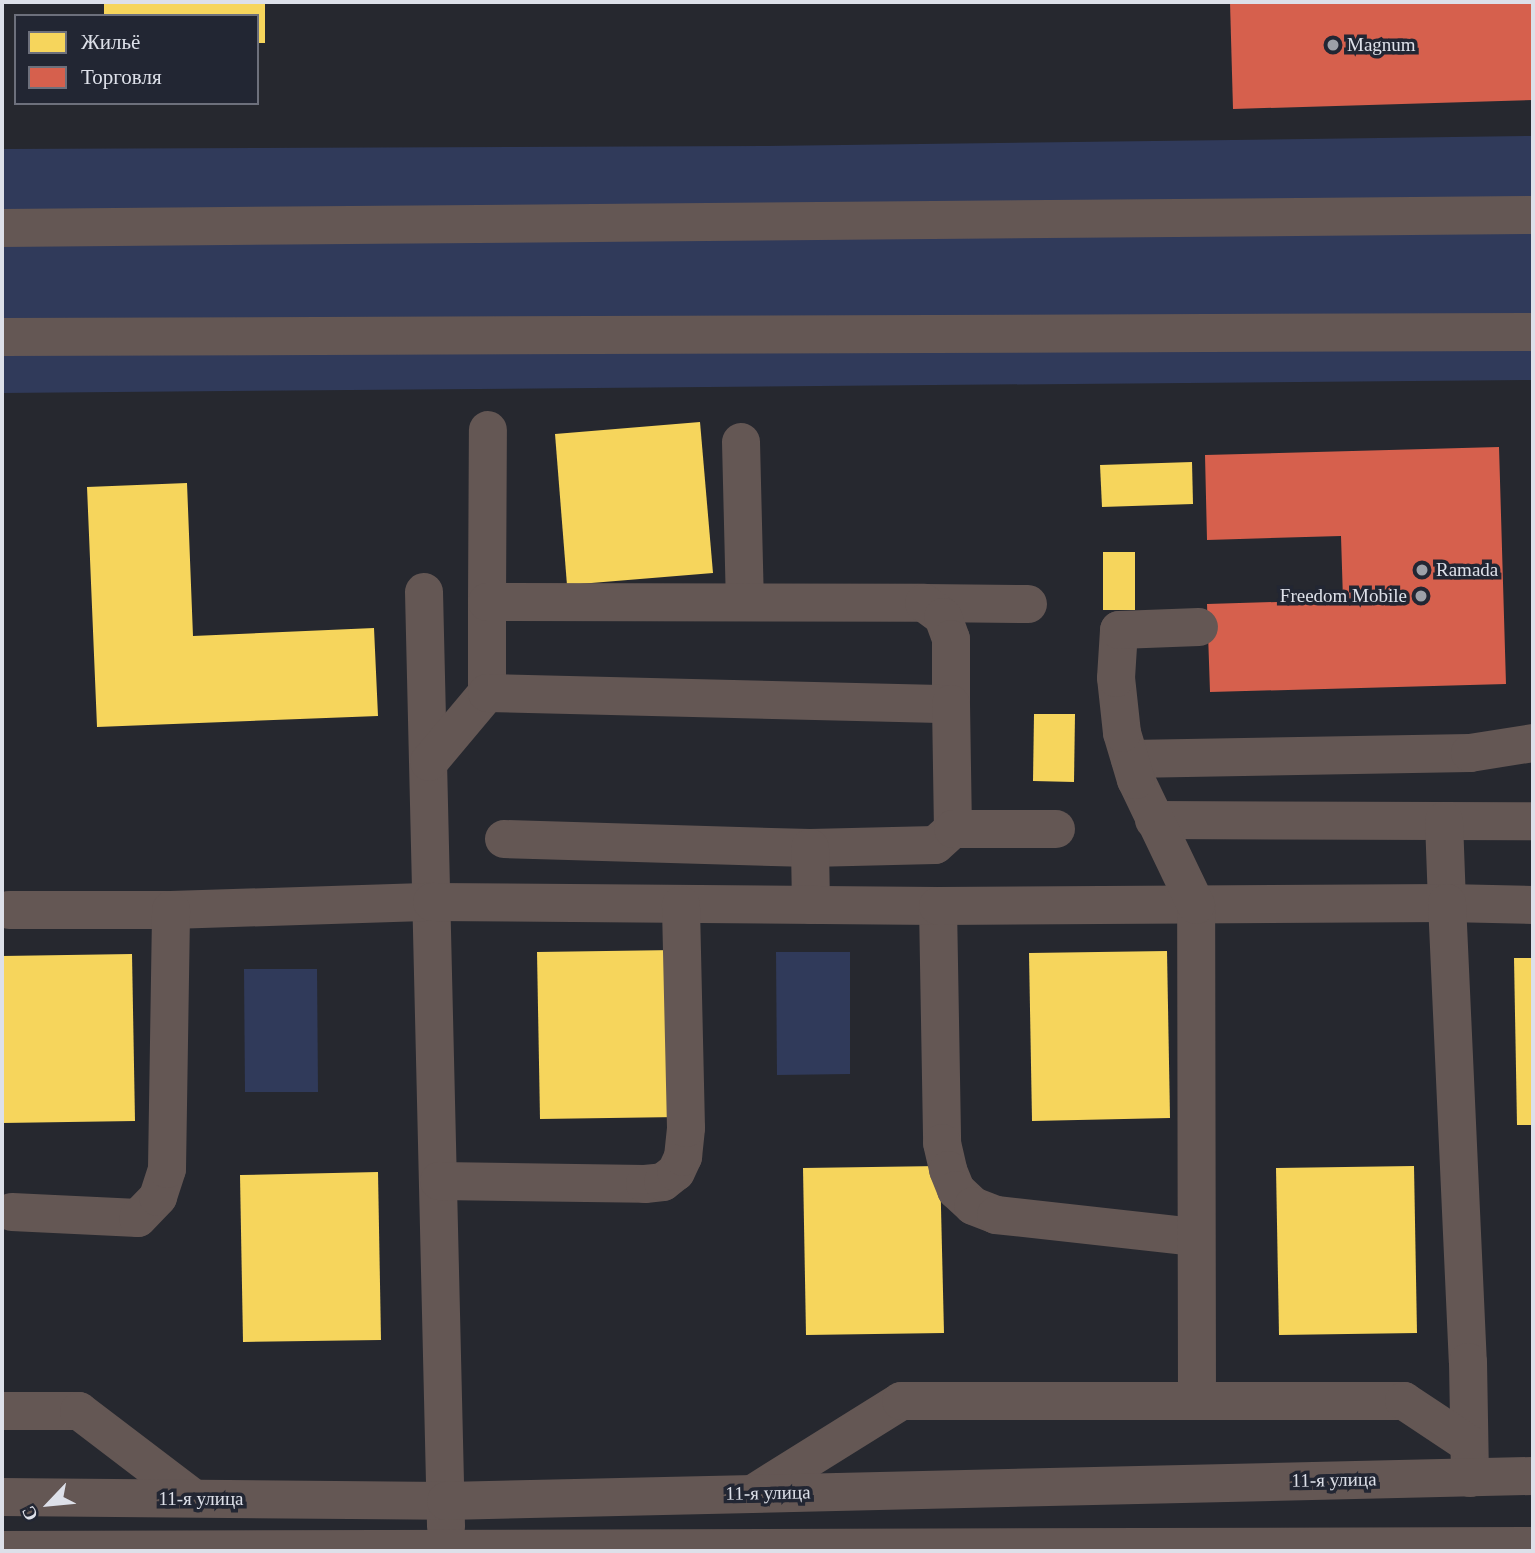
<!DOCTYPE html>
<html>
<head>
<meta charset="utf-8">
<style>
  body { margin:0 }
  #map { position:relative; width:1535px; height:1553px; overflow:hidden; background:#26282f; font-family:Georgia,serif }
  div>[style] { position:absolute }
  .green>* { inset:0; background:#303a5a }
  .homes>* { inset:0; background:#f6d55c }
  .shops>* { inset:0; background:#d6604d }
  .minor>* { height:38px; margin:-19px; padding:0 19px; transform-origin:19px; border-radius:19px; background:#645754 }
  .dots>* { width:19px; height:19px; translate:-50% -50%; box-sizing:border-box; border:4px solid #222633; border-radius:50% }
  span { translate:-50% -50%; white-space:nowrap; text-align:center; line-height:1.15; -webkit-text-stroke:7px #222633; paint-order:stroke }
  .poi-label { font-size:19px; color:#dde0e9 }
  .left { translate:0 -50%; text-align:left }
  .right { translate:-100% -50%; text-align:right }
  .street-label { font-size:19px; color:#dde0e9 }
  .frame { position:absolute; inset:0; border:4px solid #dde0e9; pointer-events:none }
  .legend { position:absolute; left:14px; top:14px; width:245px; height:91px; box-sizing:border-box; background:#222633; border:2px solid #6d707c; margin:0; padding:9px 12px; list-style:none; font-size:21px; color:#dde0e9 }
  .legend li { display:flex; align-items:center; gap:14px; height:35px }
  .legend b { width:35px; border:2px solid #6d707c }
  .north { position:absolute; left:14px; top:1469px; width:70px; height:70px; -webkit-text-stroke:5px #222633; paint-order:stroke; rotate:244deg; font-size:19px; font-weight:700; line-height:28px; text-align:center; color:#dde0e9 }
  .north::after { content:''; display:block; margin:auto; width:24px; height:32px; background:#dde0e9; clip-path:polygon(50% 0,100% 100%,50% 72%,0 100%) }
</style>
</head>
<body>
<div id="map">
  <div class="green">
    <i style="clip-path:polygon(1533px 136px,1533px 380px,2px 393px,2px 149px,766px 146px)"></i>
    <i style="clip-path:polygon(776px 952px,850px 952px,850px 1074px,777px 1075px)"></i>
    <i style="clip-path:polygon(244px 969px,317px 969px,318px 1092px,245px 1092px)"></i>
  </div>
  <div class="homes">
    <i style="clip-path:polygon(104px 2px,265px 2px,265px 43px,257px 43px,257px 16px,104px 16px)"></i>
    <i style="clip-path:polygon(700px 422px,713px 573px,567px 585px,555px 434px)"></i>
    <i style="clip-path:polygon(1192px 462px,1193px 504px,1102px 507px,1100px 465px)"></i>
    <i style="clip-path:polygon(187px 483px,193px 636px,374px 628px,378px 716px,97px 727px,87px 487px)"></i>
    <i style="clip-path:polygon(1103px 552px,1135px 552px,1135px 610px,1103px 610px)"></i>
    <i style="clip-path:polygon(1034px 714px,1075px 714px,1074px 782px,1033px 781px)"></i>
    <i style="clip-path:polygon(675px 950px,679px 1117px,540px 1119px,537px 952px)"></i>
    <i style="clip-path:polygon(1167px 951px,1170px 1118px,1032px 1121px,1029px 953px)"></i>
    <i style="clip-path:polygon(132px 954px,135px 1121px,2px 1123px,2px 956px)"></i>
    <i style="clip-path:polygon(1514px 958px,1533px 958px,1533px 1125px,1517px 1125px)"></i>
    <i style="clip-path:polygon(940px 1166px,944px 1333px,806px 1335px,803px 1168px)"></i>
    <i style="clip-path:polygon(1414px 1166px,1417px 1333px,1279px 1335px,1276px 1168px)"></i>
    <i style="clip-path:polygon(378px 1172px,381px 1340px,243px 1342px,240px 1175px)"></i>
  </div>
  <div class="shops">
    <i style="clip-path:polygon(1230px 2px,1533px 2px,1533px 100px,1233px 109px)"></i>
    <i style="clip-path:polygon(1499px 447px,1506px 684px,1210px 692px,1207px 604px,1343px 600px,1341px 536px,1207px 540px,1205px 455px)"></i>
  </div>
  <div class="minor">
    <i style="left:2px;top:228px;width:1531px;rotate:-0.49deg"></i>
    <i style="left:2px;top:337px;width:1531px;rotate:-0.19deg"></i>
    <i style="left:741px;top:442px;width:159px;rotate:88.6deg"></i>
    <i style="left:424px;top:592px;width:935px;rotate:88.65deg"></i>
    <i style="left:487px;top:602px;width:172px;rotate:-89.7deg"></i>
    <i style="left:924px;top:603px;width:104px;rotate:0.6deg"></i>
    <i style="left:487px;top:693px;width:91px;rotate:-90deg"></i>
    <i style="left:487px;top:602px;width:437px;rotate:0.1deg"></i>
    <i style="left:924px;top:603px;width:24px;rotate:36deg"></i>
    <i style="left:943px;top:617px;width:23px;rotate:70deg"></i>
    <i style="left:951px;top:639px;width:65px;rotate:90deg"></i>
    <i style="left:1130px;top:759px;width:340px;rotate:-1deg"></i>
    <i style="left:1470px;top:753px;width:64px;rotate:-9deg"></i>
    <i style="left:429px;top:762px;width:90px;rotate:-50deg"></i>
    <i style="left:487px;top:693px;width:464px;rotate:1.4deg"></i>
    <i style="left:951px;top:704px;width:125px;rotate:89.1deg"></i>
    <i style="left:953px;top:829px;width:24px;rotate:138deg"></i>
    <i style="left:935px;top:845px;width:125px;rotate:178.6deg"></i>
    <i style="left:1154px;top:820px;width:379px;rotate:0.2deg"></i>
    <i style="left:1444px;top:821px;width:82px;rotate:87.9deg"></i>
    <i style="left:1447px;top:903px;width:86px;rotate:1.3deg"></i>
    <i style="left:953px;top:829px;width:103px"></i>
    <i style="left:504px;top:839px;width:306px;rotate:1.7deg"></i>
    <i style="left:810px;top:848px;width:57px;rotate:89deg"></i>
    <i style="left:938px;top:906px;width:237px;rotate:89deg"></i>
    <i style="left:942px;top:1143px;width:28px;rotate:77deg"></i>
    <i style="left:948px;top:1170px;width:22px;rotate:68deg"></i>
    <i style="left:956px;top:1190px;width:23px;rotate:43deg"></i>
    <i style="left:973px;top:1206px;width:25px;rotate:21deg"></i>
    <i style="left:996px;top:1215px;width:201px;rotate:6.3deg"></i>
    <i style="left:9px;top:910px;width:162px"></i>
    <i style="left:171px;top:910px;width:261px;rotate:-1.8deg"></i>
    <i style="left:432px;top:902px;width:506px;rotate:0.45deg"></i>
    <i style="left:938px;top:906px;width:509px;rotate:-0.34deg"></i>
    <i style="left:1447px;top:903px;width:459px;rotate:87.4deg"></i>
    <i style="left:1468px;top:1362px;width:116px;rotate:89deg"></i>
    <i style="left:439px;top:1181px;width:206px;rotate:0.8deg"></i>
    <i style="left:645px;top:1184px;width:18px;rotate:-6deg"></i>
    <i style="left:663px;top:1182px;width:16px;rotate:-38deg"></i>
    <i style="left:676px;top:1172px;width:17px;rotate:-65deg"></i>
    <i style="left:683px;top:1157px;width:29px;rotate:-84deg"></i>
    <i style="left:686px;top:1128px;width:223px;rotate:-91.3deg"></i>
    <i style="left:12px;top:1212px;width:126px;rotate:2.7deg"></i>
    <i style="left:138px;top:1218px;width:29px;rotate:-46deg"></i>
    <i style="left:158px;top:1197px;width:29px;rotate:-72deg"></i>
    <i style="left:167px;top:1169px;width:259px;rotate:-89.1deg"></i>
    <i style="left:1197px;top:1401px;width:496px;rotate:-90.1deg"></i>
    <i style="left:1196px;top:905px;width:139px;rotate:-115.6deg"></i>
    <i style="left:1136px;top:780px;width:49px;rotate:-106.6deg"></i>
    <i style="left:1122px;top:733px;width:55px;rotate:-96.2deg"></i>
    <i style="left:1116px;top:678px;width:48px;rotate:-86.4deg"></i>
    <i style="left:1119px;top:630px;width:80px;rotate:-2.1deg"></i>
    <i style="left:2px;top:1411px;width:77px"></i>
    <i style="left:79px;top:1411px;width:143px;rotate:37.3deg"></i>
    <i style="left:754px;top:1493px;width:173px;rotate:-32deg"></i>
    <i style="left:901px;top:1401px;width:503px"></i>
    <i style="left:1404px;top:1401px;width:78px;rotate:33.5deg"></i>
    <i style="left:2px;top:1497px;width:444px;rotate:0.5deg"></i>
    <i style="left:446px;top:1501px;width:1087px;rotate:-1.32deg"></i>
    <i style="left:2px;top:1550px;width:1531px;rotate:-0.15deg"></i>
  </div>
  <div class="dots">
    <i style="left:1333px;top:45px;background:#9da0a8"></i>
    <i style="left:1422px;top:570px;background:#9da0a8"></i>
    <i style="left:1421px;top:596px;background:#9da0a8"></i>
  </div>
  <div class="poi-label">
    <span class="left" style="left:1347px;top:45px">Magnum</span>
    <span class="left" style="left:1436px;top:570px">Ramada</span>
    <span class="right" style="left:1407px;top:596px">Freedom Mobile</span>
  </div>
  <div class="street-label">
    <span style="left:1334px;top:1480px;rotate:-1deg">11-я улица</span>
    <span style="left:768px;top:1493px;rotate:-1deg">11-я улица</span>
    <span style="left:201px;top:1499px">11-я улица</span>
  </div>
  <div class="frame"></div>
  <ul class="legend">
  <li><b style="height:19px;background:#f6d55c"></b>Жильё</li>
  <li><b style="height:19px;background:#d6604d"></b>Торговля</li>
  </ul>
  <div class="north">С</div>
</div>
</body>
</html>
